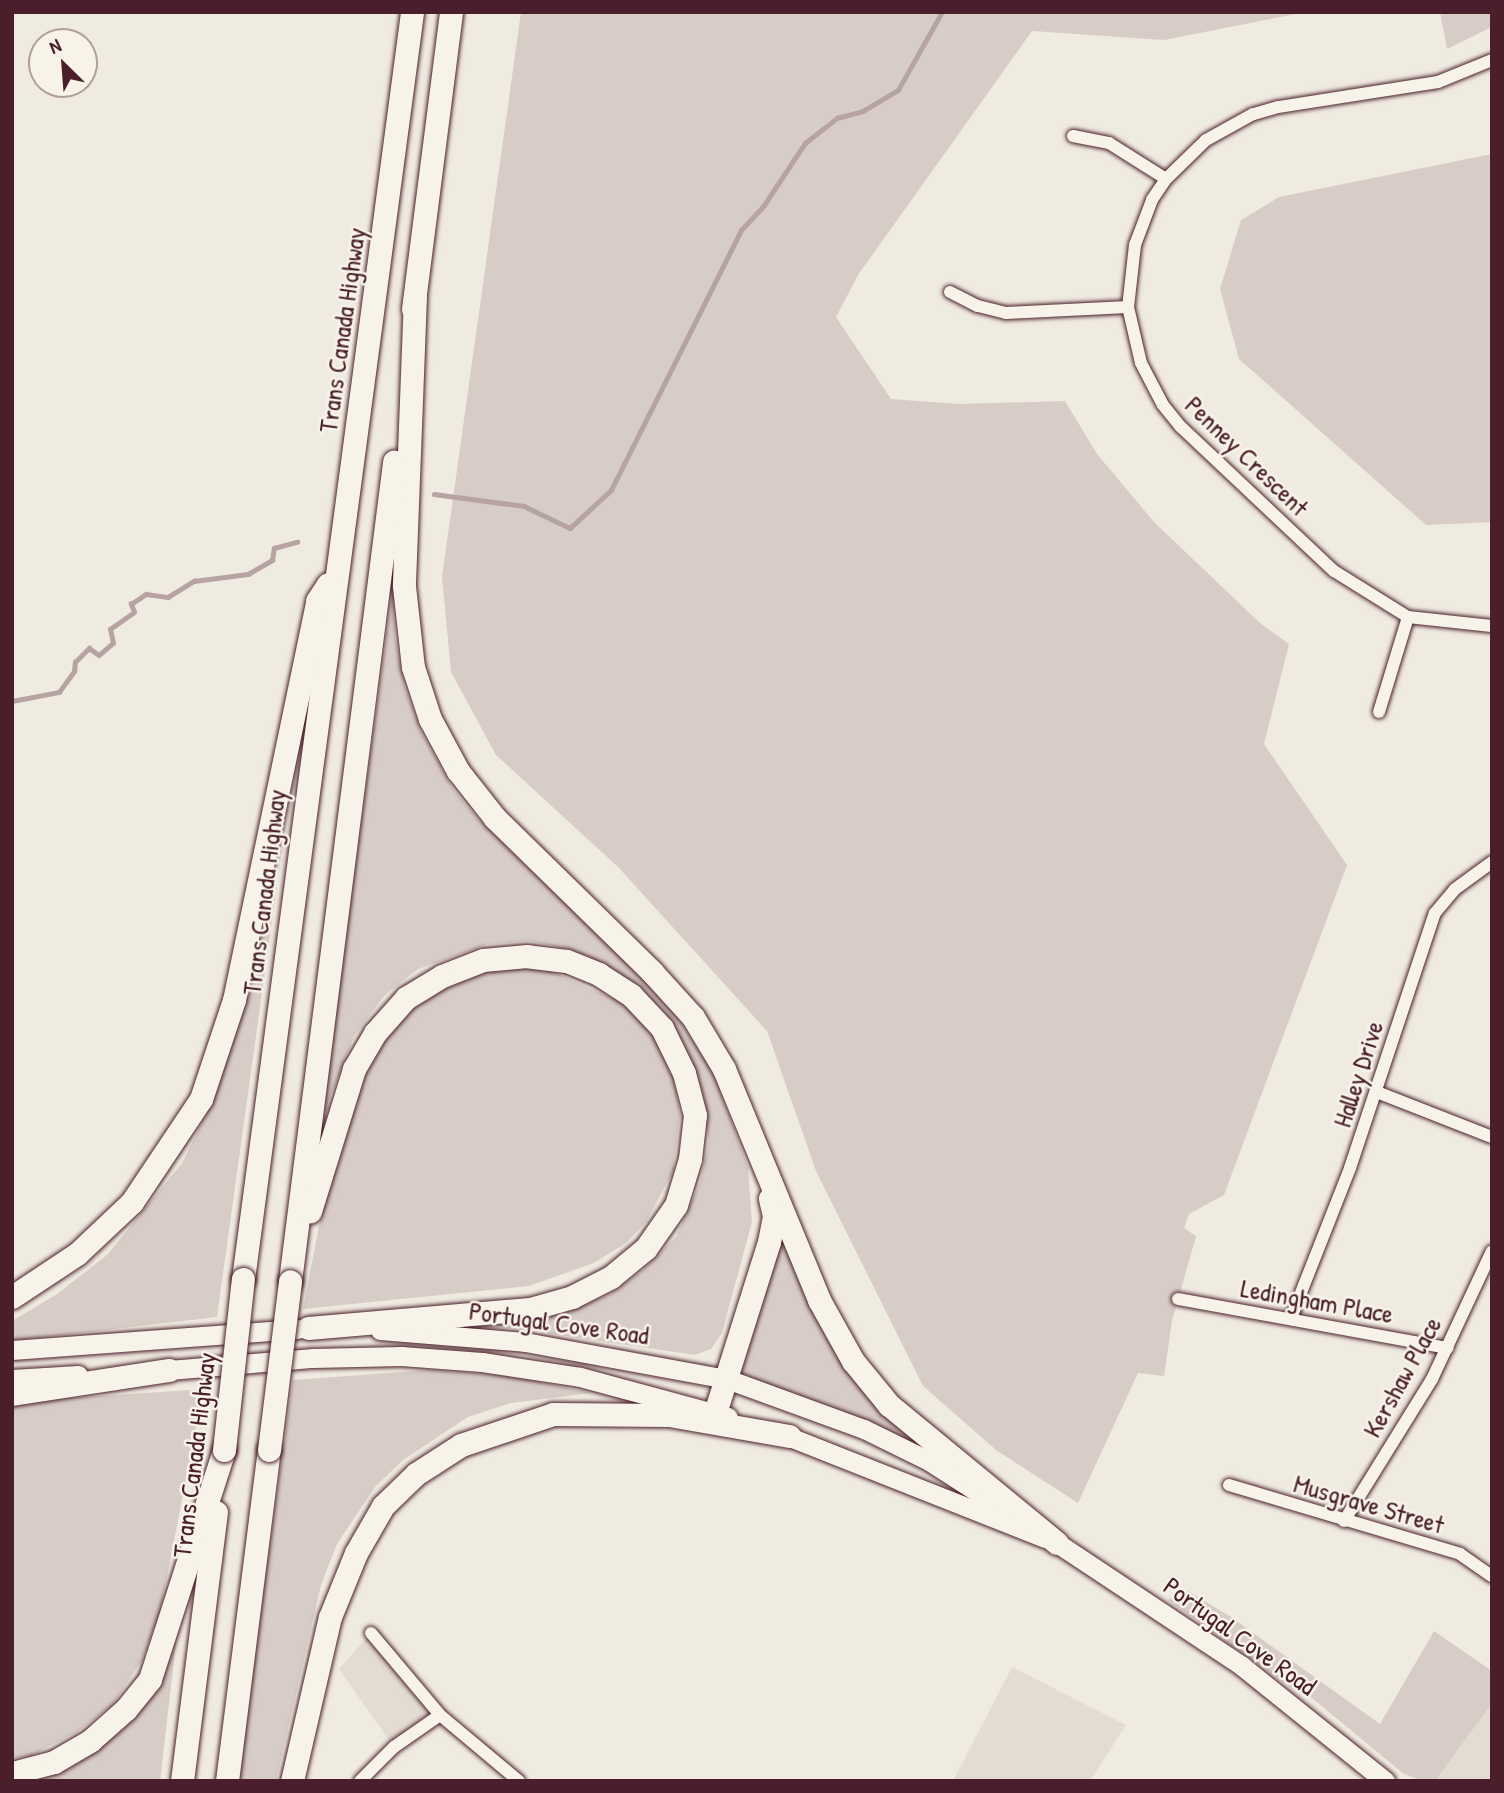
<!DOCTYPE html>
<html>
<head>
<meta charset="utf-8">
<style>
  body { margin:0 }
  #map { position:relative; width:1504px; height:1793px; overflow:hidden; background:#f0ebe0; font-family:"Patrick Hand",sans-serif }
  div>[style] { position:absolute }
  .built>* { inset:0; background:#e3dcd2 }
  .green>* { inset:0; background:#d8cdc6 }
  .stream>* { height:4.5px; margin:-2.25px; padding:0 2.25px; transform-origin:2.25px; border-radius:2.25px; background:#b7a4a2 }
  .roads { filter:drop-shadow(0 0 2px #4a1f2b) drop-shadow(0 0 2px #4a1f2b) }
  .street>* { height:12px; margin:-6px; padding:0 6px; transform-origin:6px; border-radius:6px; background:#f7f3e8 }
  .primary>* { height:19px; margin:-9.5px; padding:0 9.5px; transform-origin:9.5px; border-radius:9.5px; background:#f7f3e8 }
  .highway>* { height:23px; margin:-11.5px; padding:0 11.5px; transform-origin:11.5px; border-radius:11.5px; background:#f7f3e8 }
  .bridges { filter:drop-shadow(0 0 2px #4a1f2b) drop-shadow(0 0 2px #4a1f2b) }
  .highway-bridge>* { height:23px; margin:-11.5px; padding:0 11.5px; transform-origin:11.5px; border-radius:11.5px; background:#f7f3e8 }
  span { translate:-50% -50%; white-space:nowrap; text-align:center; line-height:1.15; -webkit-text-stroke:5px #f7f3e8; paint-order:stroke }
  .street-label { font-size:26px; color:#4a1f2b }
  .frame { position:absolute; inset:0; border:14px solid #4a1f2b; pointer-events:none }
  .north { position:absolute; left:28px; top:28px; width:70px; height:70px; box-sizing:border-box; background:#f7f3e8; border:2px solid #b29e9c; border-radius:50%; rotate:335deg; font-size:19px; font-weight:700; line-height:28px; text-align:center; color:#4a1f2b }
  .north::after { content:''; display:block; margin:auto; width:24px; height:32px; background:#4a1f2b; clip-path:polygon(50% 0,100% 100%,50% 72%,0 100%) }
</style>
</head>
<body>
<div id="map">
  <div class="built">
    <i style="clip-path:polygon(371px 1633px,440px 1715px,394px 1747px,339px 1669px)"></i>
    <i style="clip-path:polygon(1012px 1667px,1126px 1725px,1090px 1781px,953px 1781px)"></i>
    <i style="clip-path:polygon(1492px 1686px,1492px 1781px,1417px 1781px,1431px 1763px)"></i>
  </div>
  <div class="green">
    <i style="clip-path:polygon(521px 12px,1306px 12px,1164px 40px,1032px 31px,858px 275px,836px 317px,891px 399px,959px 404px,1065px 401px,1097px 454px,1154px 522px,1260px 623px,1289px 644px,1264px 744px,1347px 865px,1224px 1195px,1189px 1214px,1184px 1228px,1196px 1236px,1172px 1321px,1164px 1376px,1138px 1373px,1078px 1503px,996px 1450px,923px 1386px,816px 1171px,767px 1031px,618px 867px,496px 755px,451px 672px,442px 577px)"></i>
    <i style="clip-path:polygon(1440px 12px,1492px 12px,1492px 27px,1447px 49px)"></i>
    <i style="clip-path:polygon(1492px 154px,1492px 522px,1426px 525px,1239px 359px,1220px 289px,1241px 220px,1279px 197px)"></i>
    <i style="clip-path:polygon(393px 590px,395px 638px,405px 687px,420px 730px,452px 788px,476px 817px,662px 994px,712px 1070px,748px 1167px,752px 1222px,722px 1333px,711px 1349px,695px 1355px,457px 1320px,562px 1314px,610px 1294px,643px 1270px,676px 1237px,700px 1183px,709px 1141px,702px 1101px,639px 988px,606px 965px,569px 949px,529px 941px,488px 944px,418px 969px,385px 995px,354px 1036px,320px 1123px)"></i>
    <i style="clip-path:polygon(277px 885px,217px 1317px,12px 1341px,12px 1321px,57px 1294px,107px 1255px,182px 1163px,216px 1094px)"></i>
    <i style="clip-path:polygon(517px 967px,553px 972px,616px 1000px,643px 1019px,662px 1051px,674px 1078px,680px 1115px,673px 1171px,646px 1222px,626px 1243px,594px 1263px,529px 1286px,303px 1309px,338px 1127px,363px 1066px,389px 1026px,423px 993px,470px 970px)"></i>
    <i style="clip-path:polygon(781px 1222px,806px 1293px,941px 1460px,744px 1377px,736px 1370px)"></i>
    <i style="clip-path:polygon(429px 1370px,512px 1376px,591px 1393px,511px 1403px,468px 1417px,403px 1460px,375px 1487px,337px 1544px,321px 1585px,276px 1781px,237px 1781px,293px 1380px)"></i>
    <i style="clip-path:polygon(204px 1389px,160px 1612px,142px 1660px,113px 1704px,77px 1732px,30px 1756px,12px 1758px,12px 1402px)"></i>
    <i style="clip-path:polygon(1188px 1591px,1231px 1617px,1380px 1724px,1434px 1631px,1492px 1671px,1492px 1703px,1435px 1781px,1422px 1781px,1404px 1774px,1296px 1685px,1293px 1689px,1168px 1600px)"></i>
    <i style="clip-path:polygon(177px 1635px,160px 1781px,12px 1781px,151px 1692px)"></i>
  </div>
  <div class="stream">
    <i style="left:434px;top:494px;width:91px;rotate:7.6deg"></i>
    <i style="left:524px;top:506px;width:51px;rotate:25.6deg"></i>
    <i style="left:570px;top:528px;width:56px;rotate:-42.8deg"></i>
    <i style="left:611px;top:490px;width:291px;rotate:-63.4deg"></i>
    <i style="left:741px;top:230px;width:34px;rotate:-47deg"></i>
    <i style="left:764px;top:205px;width:74px;rotate:-56.5deg"></i>
    <i style="left:805px;top:143px;width:41px;rotate:-38deg"></i>
    <i style="left:837px;top:118px;width:27px;rotate:-15deg"></i>
    <i style="left:863px;top:111px;width:41px;rotate:-31deg"></i>
    <i style="left:898px;top:90px;width:90px;rotate:-60.6deg"></i>
    <i style="left:12px;top:701px;width:48px;rotate:-10.8deg"></i>
    <i style="left:59px;top:692px;width:26px;rotate:-54deg"></i>
    <i style="left:74px;top:671px;width:9px;rotate:-84deg"></i>
    <i style="left:75px;top:662px;width:20px;rotate:-45deg"></i>
    <i style="left:89px;top:648px;width:12px;rotate:35deg"></i>
    <i style="left:99px;top:655px;width:18px;rotate:-41deg"></i>
    <i style="left:113px;top:643px;width:14px;rotate:-102deg"></i>
    <i style="left:110px;top:629px;width:29px;rotate:-35deg"></i>
    <i style="left:134px;top:612px;width:9px;rotate:-111deg"></i>
    <i style="left:131px;top:604px;width:18px;rotate:-34deg"></i>
    <i style="left:146px;top:594px;width:22px;rotate:8deg"></i>
    <i style="left:168px;top:597px;width:31px;rotate:-32deg"></i>
    <i style="left:194px;top:581px;width:54px;rotate:-7.4deg"></i>
    <i style="left:248px;top:574px;width:28px;rotate:-30deg"></i>
    <i style="left:272px;top:560px;width:12px;rotate:-81deg"></i>
    <i style="left:274px;top:548px;width:24px;rotate:-15deg"></i>
  </div>
  <div class="roads">
    <div class="street">
      <i style="left:1492px;top:60px;width:58px;rotate:157.8deg"></i>
      <i style="left:1438px;top:82px;width:162px;rotate:171.1deg"></i>
      <i style="left:1278px;top:107px;width:26px;rotate:164deg"></i>
      <i style="left:1253px;top:114px;width:54px;rotate:151deg"></i>
      <i style="left:1206px;top:140px;width:56px;rotate:135.7deg"></i>
      <i style="left:1166px;top:179px;width:25px;rotate:124deg"></i>
      <i style="left:1152px;top:200px;width:48px;rotate:110.7deg"></i>
      <i style="left:1135px;top:245px;width:62px;rotate:96.4deg"></i>
      <i style="left:1128px;top:307px;width:57px;rotate:76.9deg"></i>
      <i style="left:1141px;top:363px;width:47px;rotate:62.4deg"></i>
      <i style="left:1163px;top:405px;width:28px;rotate:51deg"></i>
      <i style="left:1181px;top:427px;width:210px;rotate:43.3deg"></i>
      <i style="left:1334px;top:571px;width:87px;rotate:31.9deg"></i>
      <i style="left:1408px;top:617px;width:84px;rotate:6.1deg"></i>
      <i style="left:1073px;top:136px;width:37px;rotate:11deg"></i>
      <i style="left:1109px;top:143px;width:67px;rotate:32.3deg"></i>
      <i style="left:950px;top:292px;width:31px;rotate:27deg"></i>
      <i style="left:978px;top:306px;width:29px;rotate:14deg"></i>
      <i style="left:1006px;top:313px;width:122px;rotate:-2.8deg"></i>
      <i style="left:1379px;top:712px;width:99px;rotate:-73deg"></i>
      <i style="left:1377px;top:1092px;width:123px;rotate:21.4deg"></i>
      <i style="left:1178px;top:1299px;width:274px;rotate:10.3deg"></i>
      <i style="left:1291px;top:1318px;width:161px;rotate:-68.5deg"></i>
      <i style="left:1350px;top:1168px;width:269px;rotate:-71.6deg"></i>
      <i style="left:1435px;top:913px;width:31px;rotate:-50deg"></i>
      <i style="left:1455px;top:889px;width:46px;rotate:-36.1deg"></i>
      <i style="left:1229px;top:1485px;width:241px;rotate:16.6deg"></i>
      <i style="left:1460px;top:1554px;width:39px;rotate:35deg"></i>
      <i style="left:1344px;top:1521px;width:167px;rotate:-58.2deg"></i>
      <i style="left:1432px;top:1379px;width:141px;rotate:-64.9deg"></i>
      <i style="left:371px;top:1633px;width:107px;rotate:49.9deg"></i>
      <i style="left:440px;top:1715px;width:103px;rotate:39.9deg"></i>
      <i style="left:360px;top:1781px;width:48px;rotate:-45deg"></i>
      <i style="left:394px;top:1747px;width:56px;rotate:-34.8deg"></i>
    </div>
    <div class="primary">
      <i style="left:380px;top:1330px;width:145px;rotate:4.7deg"></i>
      <i style="left:525px;top:1342px;width:205px;rotate:10.4deg"></i>
      <i style="left:727px;top:1379px;width:146px;rotate:20.1deg"></i>
      <i style="left:864px;top:1429px;width:72px;rotate:26.2deg"></i>
      <i style="left:929px;top:1461px;width:80px;rotate:32.7deg"></i>
      <i style="left:12px;top:1350px;width:286px;rotate:-4.2deg"></i>
      <i style="left:157px;top:1371px;width:157px;rotate:-4.8deg"></i>
      <i style="left:313px;top:1358px;width:88px;rotate:-1.3deg"></i>
      <i style="left:401px;top:1356px;width:81px;rotate:4.2deg"></i>
      <i style="left:482px;top:1362px;width:99px;rotate:8.7deg"></i>
      <i style="left:580px;top:1377px;width:153px;rotate:15.1deg"></i>
      <i style="left:12px;top:1379px;width:66px;rotate:-3.5deg"></i>
      <i style="left:777px;top:1432px;width:288px;rotate:21.6deg"></i>
      <i style="left:1045px;top:1535px;width:237px;rotate:33.6deg"></i>
      <i style="left:1242px;top:1666px;width:184px;rotate:38.8deg"></i>
    </div>
    <div class="highway">
      <i style="left:415px;top:296px;width:290px;rotate:92.2deg"></i>
      <i style="left:404px;top:586px;width:81px;rotate:83.7deg"></i>
      <i style="left:413px;top:667px;width:55px;rotate:71.9deg"></i>
      <i style="left:430px;top:719px;width:59px;rotate:61.7deg"></i>
      <i style="left:458px;top:771px;width:60px;rotate:51.8deg"></i>
      <i style="left:495px;top:818px;width:220px;rotate:44.4deg"></i>
      <i style="left:652px;top:972px;width:61px;rotate:47.7deg"></i>
      <i style="left:693px;top:1017px;width:61px;rotate:59.2deg"></i>
      <i style="left:724px;top:1069px;width:250px;rotate:67.6deg"></i>
      <i style="left:819px;top:1300px;width:70px;rotate:60.9deg"></i>
      <i style="left:853px;top:1361px;width:57px;rotate:50.7deg"></i>
      <i style="left:889px;top:1405px;width:217px;rotate:39.4deg"></i>
      <i style="left:413px;top:309px;width:299px;rotate:-82.7deg"></i>
      <i style="left:243px;top:1279px;width:1278px;rotate:-82.4deg"></i>
      <i style="left:290px;top:1281px;width:826px;rotate:-82.76deg"></i>
      <i style="left:12px;top:1297px;width:78px;rotate:-33.5deg"></i>
      <i style="left:77px;top:1254px;width:76px;rotate:-43.4deg"></i>
      <i style="left:132px;top:1202px;width:124px;rotate:-56.2deg"></i>
      <i style="left:201px;top:1099px;width:104px;rotate:-71.6deg"></i>
      <i style="left:234px;top:1000px;width:408px;rotate:-78.2deg"></i>
      <i style="left:317px;top:601px;width:20px;rotate:-57deg"></i>
      <i style="left:308px;top:1328px;width:223px;rotate:-4.9deg"></i>
      <i style="left:530px;top:1309px;width:44px;rotate:-15.9deg"></i>
      <i style="left:572px;top:1297px;width:44px;rotate:-27.1deg"></i>
      <i style="left:611px;top:1277px;width:45px;rotate:-39.6deg"></i>
      <i style="left:646px;top:1248px;width:52px;rotate:-55.1deg"></i>
      <i style="left:676px;top:1205px;width:48px;rotate:-73.1deg"></i>
      <i style="left:690px;top:1159px;width:44px;rotate:-83.5deg"></i>
      <i style="left:695px;top:1115px;width:43px;rotate:-104.7deg"></i>
      <i style="left:684px;top:1073px;width:50px;rotate:-116.1deg"></i>
      <i style="left:662px;top:1028px;width:45px;rotate:-133.2deg"></i>
      <i style="left:631px;top:995px;width:38px;rotate:-147deg"></i>
      <i style="left:599px;top:974px;width:35px;rotate:-158deg"></i>
      <i style="left:566px;top:961px;width:39px;rotate:-173deg"></i>
      <i style="left:527px;top:956px;width:44px;rotate:174.8deg"></i>
      <i style="left:483px;top:960px;width:44px;rotate:158.7deg"></i>
      <i style="left:442px;top:976px;width:42px;rotate:148.6deg"></i>
      <i style="left:406px;top:998px;width:47px;rotate:131.5deg"></i>
      <i style="left:375px;top:1033px;width:42px;rotate:120.3deg"></i>
      <i style="left:354px;top:1069px;width:149px;rotate:107.2deg"></i>
      <i style="left:12px;top:1394px;width:159px;rotate:-8.7deg"></i>
      <i style="left:715px;top:1413px;width:179px;rotate:-72.5deg"></i>
      <i style="left:769px;top:1242px;width:26px;rotate:-79deg"></i>
      <i style="left:774px;top:1216px;width:18px;rotate:-103deg"></i>
      <i style="left:12px;top:1773px;width:43px;rotate:-14.7deg"></i>
      <i style="left:54px;top:1762px;width:42px;rotate:-30.3deg"></i>
      <i style="left:90px;top:1741px;width:48px;rotate:-41.6deg"></i>
      <i style="left:126px;top:1709px;width:38px;rotate:-51deg"></i>
      <i style="left:150px;top:1679px;width:241px;rotate:-72.1deg"></i>
      <i style="left:182px;top:1781px;width:271px;rotate:-82.8deg"></i>
      <i style="left:227px;top:1781px;width:334px;rotate:-82.8deg"></i>
      <i style="left:292px;top:1781px;width:168px;rotate:-77deg"></i>
      <i style="left:330px;top:1617px;width:69px;rotate:-67.9deg"></i>
      <i style="left:356px;top:1553px;width:54px;rotate:-60.1deg"></i>
      <i style="left:383px;top:1506px;width:46px;rotate:-44.1deg"></i>
      <i style="left:416px;top:1474px;width:54px;rotate:-32.8deg"></i>
      <i style="left:461px;top:1445px;width:97px;rotate:-18.6deg"></i>
      <i style="left:553px;top:1414px;width:116px;rotate:0.5deg"></i>
      <i style="left:669px;top:1415px;width:122px;rotate:9.9deg"></i>
    </div>
  </div>
  <div class="bridges">
    <div class="highway-bridge">
      <i style="left:224px;top:1450px;width:172px;rotate:-83.7deg"></i>
      <i style="left:269px;top:1450px;width:170px;rotate:-82.9deg"></i>
    </div>
  </div>
  <div class="street-label">
    <span style="left:342px;top:330px;rotate:-82deg">Trans Canada Highway</span>
    <span style="left:1247px;top:456px;rotate:44deg">Penney Crescent</span>
    <span style="left:264px;top:892px;rotate:-83deg">Trans Canada Highway</span>
    <span style="left:1358px;top:1074px;rotate:-72deg">Halley Drive</span>
    <span style="left:1317px;top:1301px;rotate:10deg">Ledingham Place</span>
    <span style="left:559px;top:1323px;rotate:8deg">Portugal Cove Road</span>
    <span style="left:1402px;top:1377px;rotate:-61deg">Kershaw Place</span>
    <span style="left:194px;top:1455px;rotate:-83deg">Trans Canada Highway</span>
    <span style="left:1369px;top:1504px;rotate:16deg">Musgrave Street</span>
    <span style="left:1240px;top:1636px;rotate:36deg">Portugal Cove Road</span>
  </div>
  <div class="frame"></div>
  <div class="north">N</div>
</div>
</body>
</html>
